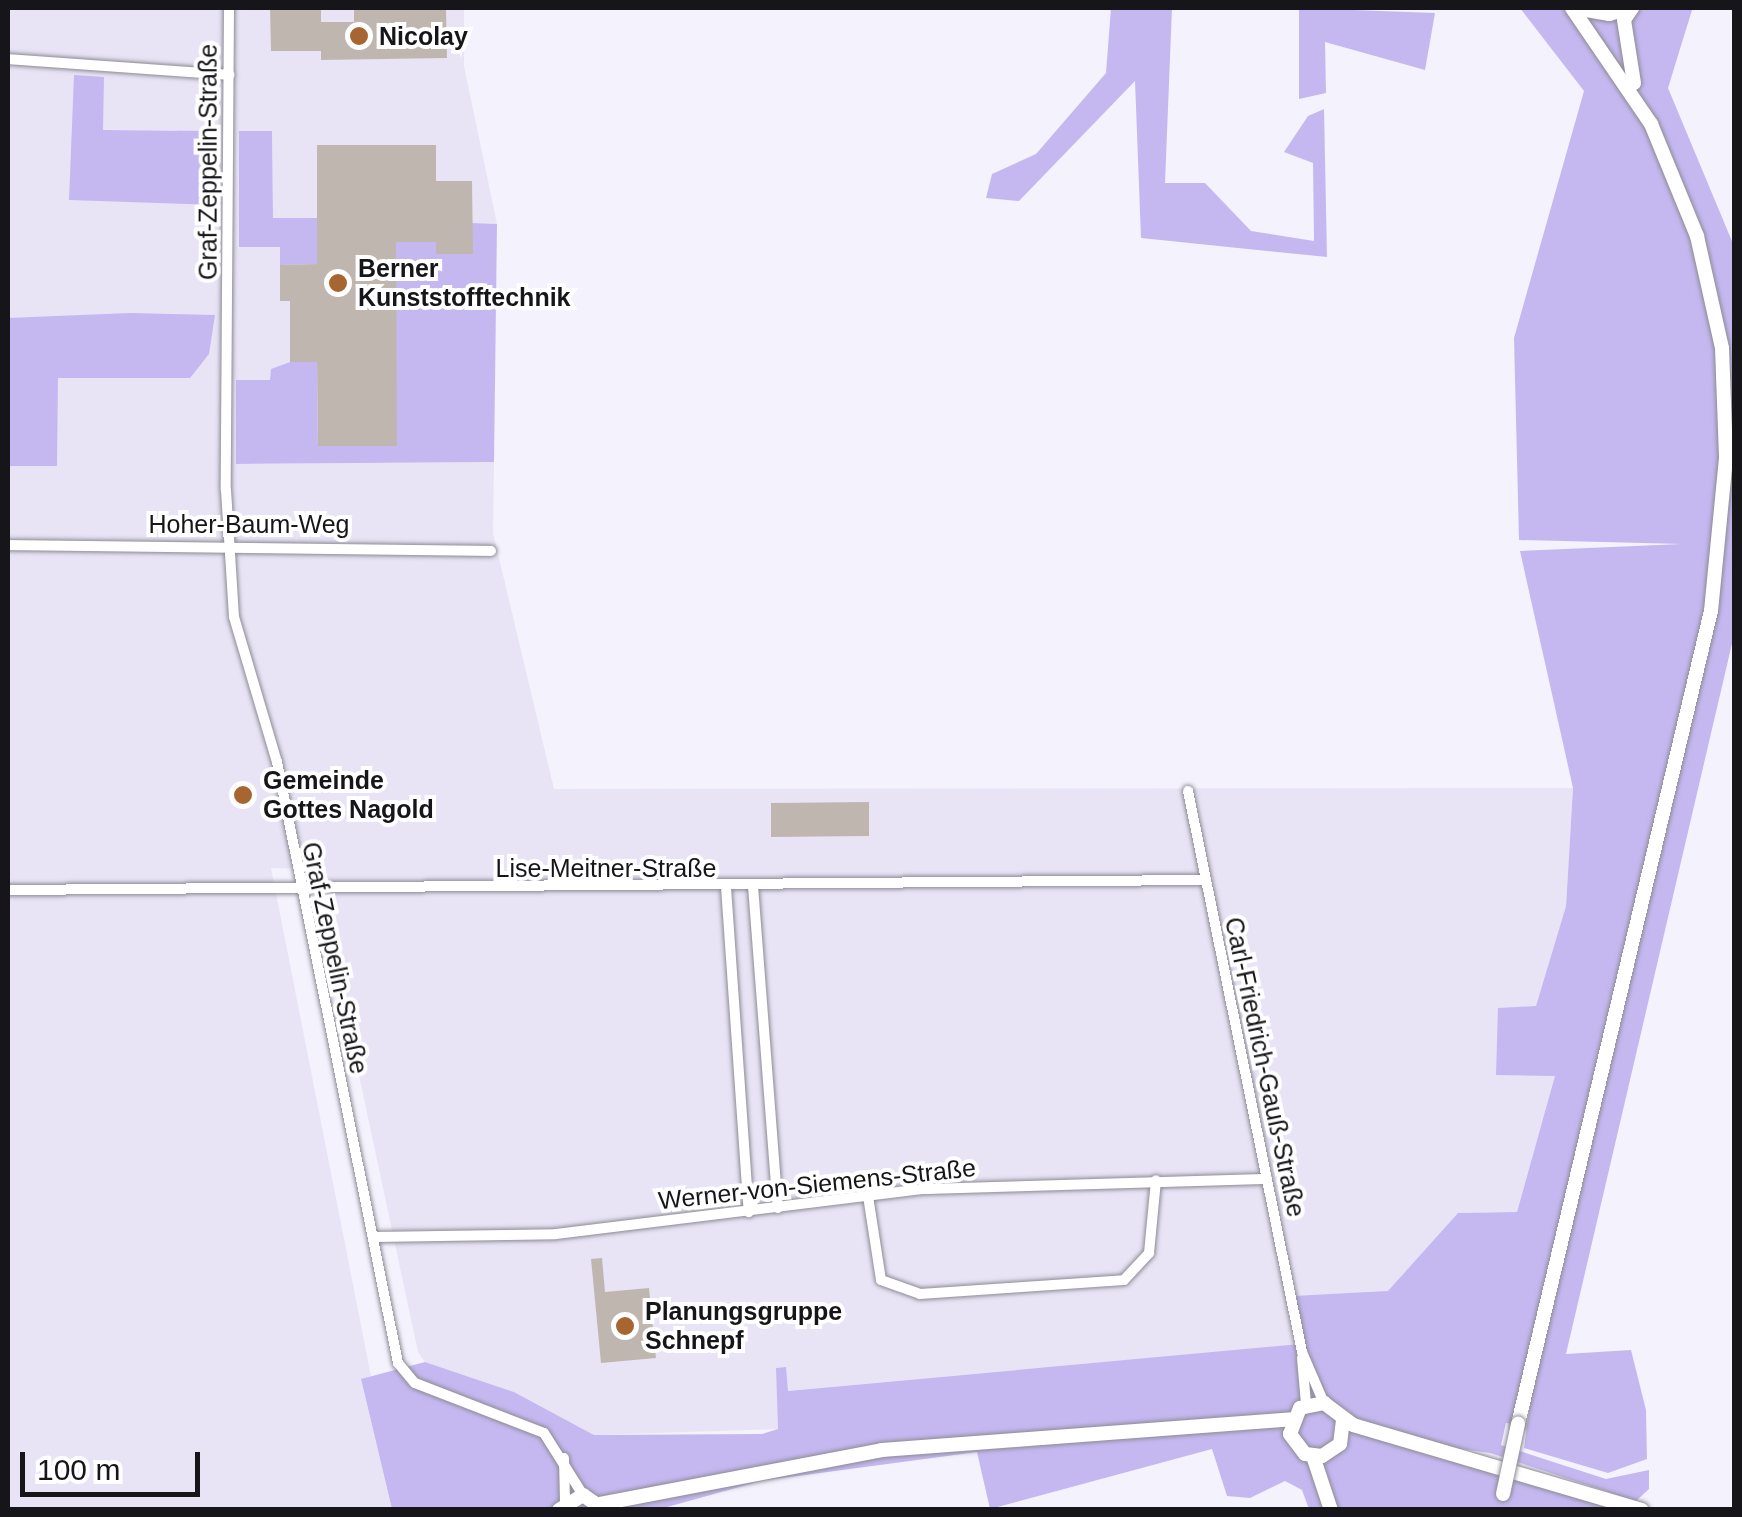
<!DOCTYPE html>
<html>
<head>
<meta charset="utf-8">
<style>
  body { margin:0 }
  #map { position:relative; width:1742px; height:1517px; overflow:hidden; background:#f4f2fd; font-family:Arial,sans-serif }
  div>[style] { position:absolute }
  .built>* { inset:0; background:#e8e4f6 }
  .green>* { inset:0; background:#c5b8f1 }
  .building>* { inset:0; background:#c0b6b0 }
  .roads { filter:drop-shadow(0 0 2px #8d8b94) drop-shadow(0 0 2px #8d8b94) }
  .street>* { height:10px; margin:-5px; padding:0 5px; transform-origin:5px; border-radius:5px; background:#fff }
  .secondary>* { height:14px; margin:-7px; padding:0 7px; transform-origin:7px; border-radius:7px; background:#fff }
  .bridges { filter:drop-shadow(0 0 2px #8d8b94) drop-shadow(0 0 2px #8d8b94) }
  .secondary-bridge>* { height:14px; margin:-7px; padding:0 7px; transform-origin:7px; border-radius:7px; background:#fff }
  .dots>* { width:28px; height:28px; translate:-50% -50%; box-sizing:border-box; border:5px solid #fff; border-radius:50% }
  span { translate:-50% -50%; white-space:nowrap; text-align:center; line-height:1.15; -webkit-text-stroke:8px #fff; paint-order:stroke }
  .poi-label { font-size:25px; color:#161519; font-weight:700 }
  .left { translate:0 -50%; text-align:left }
  .street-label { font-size:25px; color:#161519 }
  .frame { position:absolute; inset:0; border:10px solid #161519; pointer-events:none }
  .scale { position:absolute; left:20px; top:1452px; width:180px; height:45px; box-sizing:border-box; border:5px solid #161519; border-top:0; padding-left:12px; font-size:30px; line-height:35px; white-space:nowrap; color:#161519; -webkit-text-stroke:8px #fff; paint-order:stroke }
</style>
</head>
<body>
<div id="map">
  <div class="built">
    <i style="clip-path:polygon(evenodd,8px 8px,464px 8px,464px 66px,497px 224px,473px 223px,397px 446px,318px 446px,317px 362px,271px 380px,236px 380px,236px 464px,494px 462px,493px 533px,554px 789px,1573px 788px,1566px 906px,1536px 1007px,1498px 1009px,1556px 1076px,1517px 1212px,1458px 1213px,1389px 1292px,1285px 1296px,1295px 1345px,787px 1391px,777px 1368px,778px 1429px,594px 1435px,514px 1392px,425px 1362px,418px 1352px,315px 869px,271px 868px,371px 1376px,361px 1380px,392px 1509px,8px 1510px,8px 466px,57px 465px,57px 377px,190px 378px,214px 315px,8px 318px,8px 8px,103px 77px,102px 130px,178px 130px,69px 199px,103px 77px,8px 8px,239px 131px,272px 131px,273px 218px,317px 218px,280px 247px,239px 246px,239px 131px)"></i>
  </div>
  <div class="green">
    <i style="clip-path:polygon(1111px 8px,1172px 8px,1165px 183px,1205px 183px,1251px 231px,1314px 241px,1313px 163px,1284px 152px,1308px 116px,1324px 109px,1327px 257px,1141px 238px,1135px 81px,1019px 201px,986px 198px,992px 174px,1036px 154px,1106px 73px)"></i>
    <i style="clip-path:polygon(1299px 8px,1435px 13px,1425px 70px,1325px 42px,1326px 93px,1299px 99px)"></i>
    <i style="clip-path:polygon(1520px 8px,1711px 8px,1692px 10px,1668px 88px,1734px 246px,1734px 635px,1566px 1354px,1631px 1350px,1646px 1410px,1647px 1459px,1608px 1473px,1524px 1448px,1537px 1350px,1518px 1424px,1506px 1423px,1501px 1445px,1606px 1479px,1649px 1470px,1649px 1489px,1636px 1501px,1490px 1453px,1447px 1447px,1621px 1509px,1309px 1509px,1302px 1490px,1285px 1481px,1250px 1498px,1227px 1496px,1212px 1449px,990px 1509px,977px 1452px,761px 1481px,660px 1509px,392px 1509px,361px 1379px,425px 1362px,514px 1392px,594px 1435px,762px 1434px,778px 1429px,776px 1368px,786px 1367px,788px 1391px,1300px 1344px,1292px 1296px,1388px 1291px,1458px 1213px,1517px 1212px,1555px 1076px,1496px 1075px,1498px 1008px,1536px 1006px,1566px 906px,1573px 788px,1520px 551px,1682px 544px,1519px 540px,1514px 338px,1584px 91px)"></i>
    <i style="clip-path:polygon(74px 75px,104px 77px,103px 130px,218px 131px,217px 205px,69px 200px)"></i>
    <i style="clip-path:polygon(239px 131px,272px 131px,273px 218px,317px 218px,317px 264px,280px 265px,280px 247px,239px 247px)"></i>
    <i style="clip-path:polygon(472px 223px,497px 224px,494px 462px,236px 464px,236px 380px,270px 380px,271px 369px,290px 362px,317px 362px,318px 446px,396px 445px,396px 242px,436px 242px)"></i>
    <i style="clip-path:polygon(130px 313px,215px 315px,209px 354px,190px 378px,58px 378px,57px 466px,8px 466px,8px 318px)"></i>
  </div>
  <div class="building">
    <i style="clip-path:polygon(270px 8px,321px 8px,321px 22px,354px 22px,354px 8px,446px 8px,447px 58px,321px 60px,321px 51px,271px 51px)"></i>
    <i style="clip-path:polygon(317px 145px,436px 145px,436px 181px,472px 181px,473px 254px,436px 254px,436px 242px,396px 242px,397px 446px,318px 446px,317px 362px,290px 362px,290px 301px,280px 301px,280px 265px,317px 264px)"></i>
    <i style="clip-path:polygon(869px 802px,869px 836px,771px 837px,771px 803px)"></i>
    <i style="clip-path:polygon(602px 1258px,605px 1292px,649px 1288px,656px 1358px,601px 1363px,591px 1259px)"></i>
  </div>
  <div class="roads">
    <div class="street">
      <i style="left:229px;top:8px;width:482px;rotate:90.4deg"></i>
      <i style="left:226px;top:490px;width:127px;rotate:86.4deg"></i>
      <i style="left:234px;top:617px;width:151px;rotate:73.5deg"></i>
      <i style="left:277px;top:762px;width:613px;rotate:78.62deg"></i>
      <i style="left:398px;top:1363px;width:26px;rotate:50deg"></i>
      <i style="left:415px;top:1383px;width:138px;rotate:21.2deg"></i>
      <i style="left:544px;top:1433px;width:73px;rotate:57.8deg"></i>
      <i style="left:8px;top:59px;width:222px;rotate:4.1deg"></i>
      <i style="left:8px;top:545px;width:483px;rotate:0.7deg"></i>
      <i style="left:1188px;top:791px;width:572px;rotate:78.51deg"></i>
      <i style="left:1302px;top:1352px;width:56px;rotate:66.7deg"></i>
      <i style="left:753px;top:886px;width:323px;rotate:85.6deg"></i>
      <i style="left:726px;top:887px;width:326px;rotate:86deg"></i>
      <i style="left:8px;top:890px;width:1198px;rotate:-0.48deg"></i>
      <i style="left:868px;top:1196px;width:85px;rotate:81.2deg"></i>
      <i style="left:881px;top:1280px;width:41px;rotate:19.7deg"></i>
      <i style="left:920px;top:1294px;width:204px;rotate:-3.9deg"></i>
      <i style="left:1124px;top:1280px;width:37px;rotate:-47deg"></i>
      <i style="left:1149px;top:1253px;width:73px;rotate:-84.5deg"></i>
      <i style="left:374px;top:1237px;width:182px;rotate:-0.9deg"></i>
      <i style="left:556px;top:1234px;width:371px;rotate:-7deg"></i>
      <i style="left:924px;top:1189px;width:343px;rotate:-1.7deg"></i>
      <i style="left:1302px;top:1358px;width:46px;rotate:85deg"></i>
      <i style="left:564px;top:1458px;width:43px;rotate:88.7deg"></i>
    </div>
    <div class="secondary">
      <i style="left:1575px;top:8px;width:35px;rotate:10deg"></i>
      <i style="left:1609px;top:14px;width:24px;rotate:-15deg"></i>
      <i style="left:1632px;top:8px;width:14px;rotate:124deg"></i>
      <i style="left:1624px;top:20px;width:64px;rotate:81deg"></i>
      <i style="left:1343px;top:1420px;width:24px;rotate:97deg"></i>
      <i style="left:1340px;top:1444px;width:22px;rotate:146deg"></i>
      <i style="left:1322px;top:1456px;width:17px;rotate:-173deg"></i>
      <i style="left:1305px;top:1454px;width:25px;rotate:-127deg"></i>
      <i style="left:1290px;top:1434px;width:28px;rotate:-69deg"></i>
      <i style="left:1300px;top:1408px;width:25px;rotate:-12deg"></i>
      <i style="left:1324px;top:1403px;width:36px;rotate:37deg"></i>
      <i style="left:1353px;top:1425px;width:301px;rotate:16.4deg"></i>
      <i style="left:1518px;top:1424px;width:836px;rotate:-76.65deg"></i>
      <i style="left:1711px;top:611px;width:155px;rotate:-84.4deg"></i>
      <i style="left:1726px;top:457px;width:109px;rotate:-92.1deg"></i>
      <i style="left:1722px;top:348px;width:115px;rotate:-102.6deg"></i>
      <i style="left:1697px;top:236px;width:121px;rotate:-112.3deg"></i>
      <i style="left:1651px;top:124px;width:140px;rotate:-124.3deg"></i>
      <i style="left:1313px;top:1456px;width:57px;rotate:71.6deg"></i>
      <i style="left:600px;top:1504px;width:287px;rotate:-10.8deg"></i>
      <i style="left:882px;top:1450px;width:411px;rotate:-4.3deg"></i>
      <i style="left:559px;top:1510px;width:28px;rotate:-32deg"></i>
      <i style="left:583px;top:1495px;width:24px;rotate:35deg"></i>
    </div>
  </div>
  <div class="bridges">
    <div class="secondary-bridge">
      <i style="left:1503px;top:1494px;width:72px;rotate:-77.9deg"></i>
    </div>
  </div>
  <div class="dots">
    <i style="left:359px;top:36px;background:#a76531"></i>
    <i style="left:338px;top:283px;background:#a76531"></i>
    <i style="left:243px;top:795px;background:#a76531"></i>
    <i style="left:625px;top:1326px;background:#a76531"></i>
  </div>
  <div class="poi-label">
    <span class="left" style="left:379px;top:36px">Nicolay</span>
    <span class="left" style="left:358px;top:283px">Berner<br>Kunststofftechnik</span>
    <span class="left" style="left:263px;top:795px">Gemeinde<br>Gottes Nagold</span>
    <span class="left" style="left:645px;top:1326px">Planungsgruppe<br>Schnepf</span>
  </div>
  <div class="street-label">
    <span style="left:208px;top:162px;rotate:-90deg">Graf-Zeppelin-Straße</span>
    <span style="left:249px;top:524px">Hoher-Baum-Weg</span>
    <span style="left:606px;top:868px">Lise-Meitner-Straße</span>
    <span style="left:335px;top:958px;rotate:78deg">Graf-Zeppelin-Straße</span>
    <span style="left:1265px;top:1067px;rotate:78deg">Carl-Friedrich-Gauß-Straße</span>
    <span style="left:817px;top:1184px;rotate:-6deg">Werner-von-Siemens-Straße</span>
  </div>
  <div class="frame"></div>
  <div class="scale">100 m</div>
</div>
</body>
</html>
